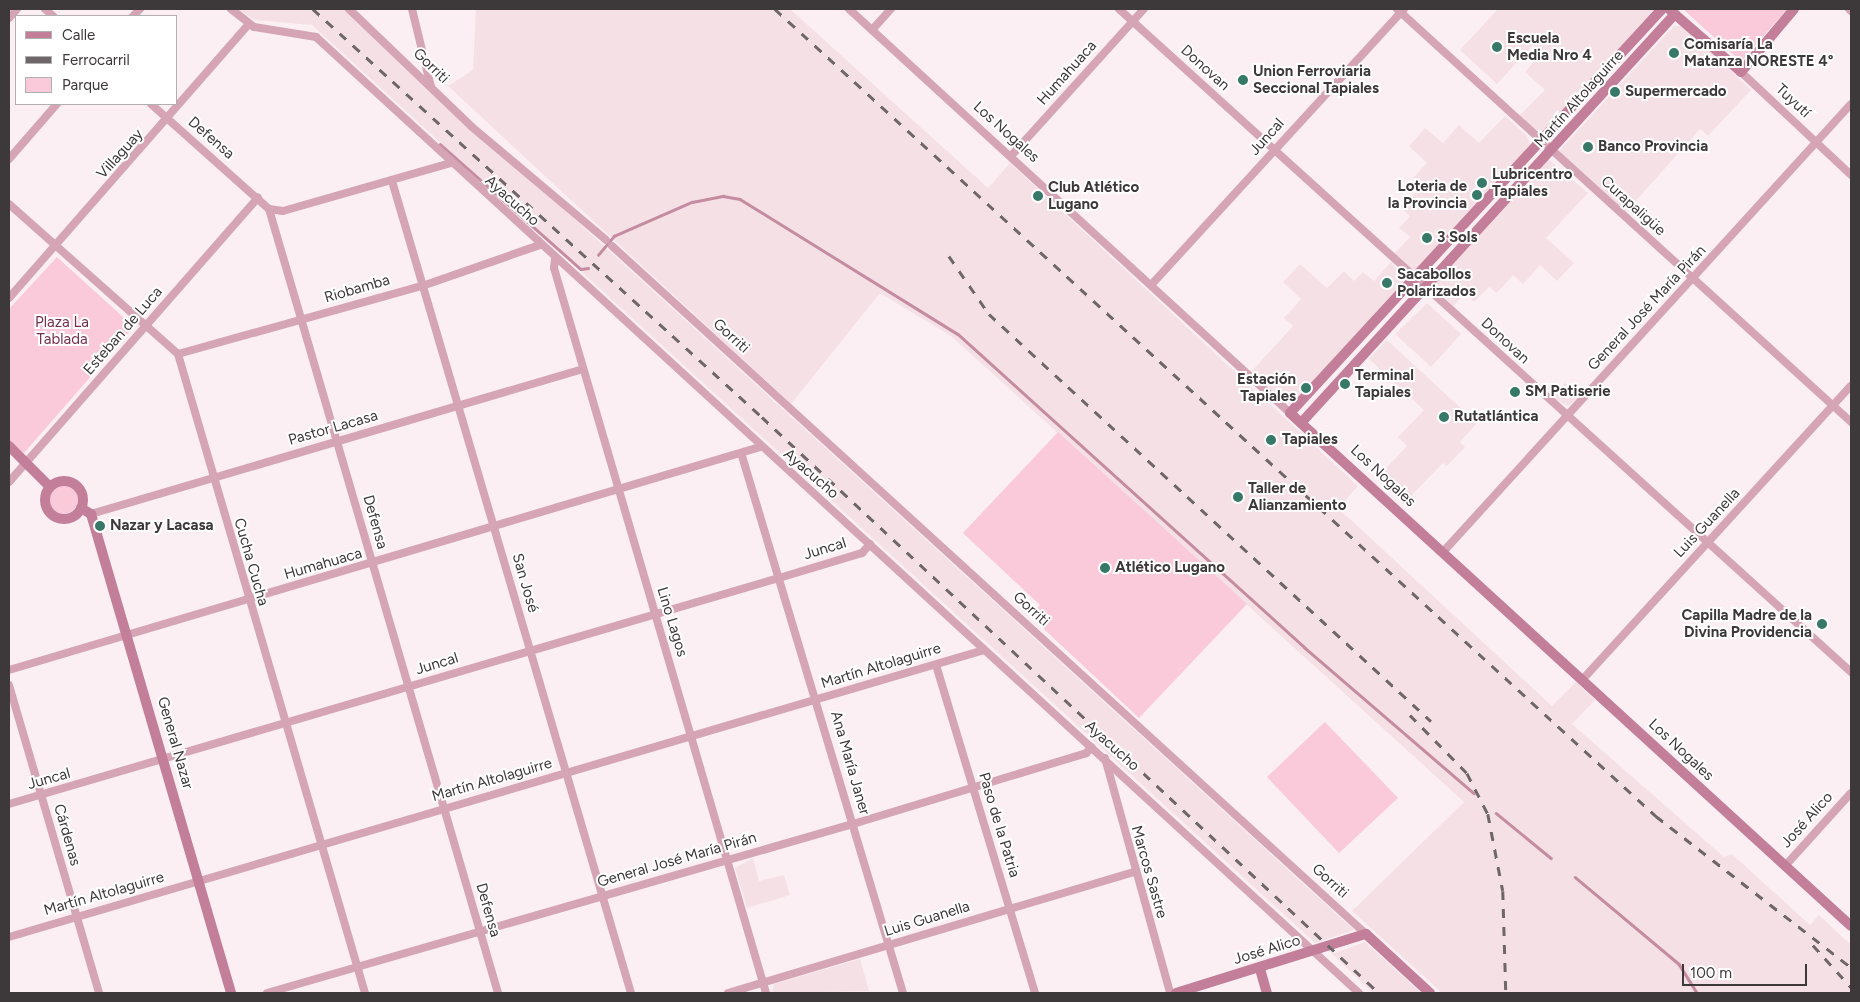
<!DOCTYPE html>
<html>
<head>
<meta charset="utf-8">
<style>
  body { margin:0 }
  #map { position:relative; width:1860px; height:1002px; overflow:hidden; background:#fceff3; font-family:Figtree,sans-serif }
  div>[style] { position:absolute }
  .built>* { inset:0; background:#f5e0e6 }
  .green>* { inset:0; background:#fac9da }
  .round { border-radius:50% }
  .stream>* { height:2.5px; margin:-1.25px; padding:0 1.25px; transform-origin:1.25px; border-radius:1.25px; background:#c58ca1 }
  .street>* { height:8px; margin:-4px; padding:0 4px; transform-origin:4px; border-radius:4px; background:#d5a5b6 }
  .secondary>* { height:10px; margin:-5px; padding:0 5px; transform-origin:5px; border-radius:5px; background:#c37e99 }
  .secondary>.ring { margin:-5px; padding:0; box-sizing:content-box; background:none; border:10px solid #c37e99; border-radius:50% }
  .rail>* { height:2.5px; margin-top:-1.25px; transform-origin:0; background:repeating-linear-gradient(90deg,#6e6669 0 9px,transparent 0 18px) }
  .dots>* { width:14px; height:14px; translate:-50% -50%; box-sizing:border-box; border:2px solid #fff; border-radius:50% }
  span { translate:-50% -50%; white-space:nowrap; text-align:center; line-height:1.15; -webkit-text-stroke:4px #fff; paint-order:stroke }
  .poi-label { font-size:15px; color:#3d383a; font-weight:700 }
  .left { translate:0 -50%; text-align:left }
  .right { translate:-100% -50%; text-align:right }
  .street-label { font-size:15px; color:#3d383a }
  .park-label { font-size:15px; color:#752f4e }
  .frame { position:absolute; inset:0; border:10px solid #3d383a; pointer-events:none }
  .legend { position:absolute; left:15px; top:15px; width:162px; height:90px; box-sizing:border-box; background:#fff; border:1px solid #b1afb0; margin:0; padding:6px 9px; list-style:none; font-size:15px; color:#3d383a }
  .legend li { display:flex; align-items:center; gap:10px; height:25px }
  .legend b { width:25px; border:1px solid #b1afb0 }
  .scale { position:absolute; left:1682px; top:964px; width:125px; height:22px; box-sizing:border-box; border:2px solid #3d383a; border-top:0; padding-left:6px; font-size:15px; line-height:18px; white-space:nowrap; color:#3d383a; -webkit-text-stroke:4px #fff; paint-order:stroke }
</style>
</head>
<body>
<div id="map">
  <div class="built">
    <i style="clip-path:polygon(238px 9px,344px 9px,1354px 930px,1315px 943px,312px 25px,255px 20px)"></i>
    <i style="clip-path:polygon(476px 9px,790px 9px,988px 188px,1010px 163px,1358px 486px,1338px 508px,1552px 706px,1576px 682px,1595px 700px,1572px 724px,1724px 857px,1732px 854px,1810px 925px,1819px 915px,1851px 945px,1851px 993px,1442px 993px,1352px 911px,1464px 802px,951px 336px,880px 293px,791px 404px,448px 86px,473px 70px)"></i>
    <i style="clip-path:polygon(1498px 9px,1655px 9px,1541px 133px,1518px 117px,1545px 90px,1525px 72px,1542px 52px,1533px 45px,1497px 84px,1460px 50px)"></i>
    <i style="clip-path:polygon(1674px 26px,1683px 26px,1751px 90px,1708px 136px,1700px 129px,1625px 213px,1559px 151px)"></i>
    <i style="clip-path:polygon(1505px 116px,1527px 136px,1530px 145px,1416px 269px,1410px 269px,1393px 255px,1410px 237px,1399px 228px,1410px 216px,1401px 208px,1422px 186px,1413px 178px,1427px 163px,1409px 146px,1425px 128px,1443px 143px,1459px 125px,1479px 143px)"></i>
    <i style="clip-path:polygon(1548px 159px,1588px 193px,1546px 238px,1574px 263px,1557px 281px,1540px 265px,1523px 284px,1513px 275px,1497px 293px,1489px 287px,1474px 302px,1465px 294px,1453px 306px,1434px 285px)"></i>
    <i style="clip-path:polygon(1391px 262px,1406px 281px,1292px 406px,1250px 373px,1293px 326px,1284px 318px,1301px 299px,1283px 282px,1300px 264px,1327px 288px,1344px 271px,1354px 281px,1363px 272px,1374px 281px)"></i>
    <i style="clip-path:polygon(1427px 303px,1461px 334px,1431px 367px,1395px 334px)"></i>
    <i style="clip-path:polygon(1387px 340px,1477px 423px,1460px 442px,1465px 447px,1447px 466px,1443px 463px,1403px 504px,1376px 479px,1407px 446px,1398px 437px,1424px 410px,1369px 359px)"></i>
    <i style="clip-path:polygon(1565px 383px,1579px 396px,1568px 406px,1552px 397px)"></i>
    <i style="clip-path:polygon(753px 858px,759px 881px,784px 875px,790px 895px,747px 908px,735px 868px)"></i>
    <i style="clip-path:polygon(1365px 942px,1421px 993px,1373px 993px,1332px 954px)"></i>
    <i style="clip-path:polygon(860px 959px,869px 991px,772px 993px,774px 984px)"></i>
  </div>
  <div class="green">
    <i style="clip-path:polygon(1683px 9px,1787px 9px,1741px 62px)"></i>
    <i style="clip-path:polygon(57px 257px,134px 327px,24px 453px,9px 442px,9px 309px)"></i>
    <i style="clip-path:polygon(1058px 432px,1247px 604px,1139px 718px,1030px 616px,1040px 605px,963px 533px)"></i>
    <i class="round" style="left:48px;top:484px;width:30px;height:30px"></i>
    <i style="clip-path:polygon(1325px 722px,1398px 798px,1339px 853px,1267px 777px)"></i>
  </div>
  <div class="stream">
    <i style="left:440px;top:144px;width:188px;rotate:41.6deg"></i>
    <i style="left:581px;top:269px;width:7px;rotate:-8deg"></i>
    <i style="left:598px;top:255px;width:25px;rotate:-50deg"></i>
    <i style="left:614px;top:236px;width:85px;rotate:-23.6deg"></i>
    <i style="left:692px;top:202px;width:32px;rotate:-11deg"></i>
    <i style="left:723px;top:196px;width:17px;rotate:10deg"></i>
    <i style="left:740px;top:199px;width:256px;rotate:31.8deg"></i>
    <i style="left:958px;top:334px;width:467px;rotate:42.1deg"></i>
    <i style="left:1304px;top:647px;width:224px;rotate:40.7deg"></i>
    <i style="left:1496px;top:813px;width:71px;rotate:39.3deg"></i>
    <i style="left:1575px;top:877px;width:136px;rotate:39.9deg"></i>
    <i style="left:1679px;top:964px;width:34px;rotate:58deg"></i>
  </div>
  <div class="street">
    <i style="left:45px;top:9px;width:11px;rotate:41deg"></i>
    <i style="left:231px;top:9px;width:29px;rotate:38deg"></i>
    <i style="left:254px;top:27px;width:63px;rotate:9.2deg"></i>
    <i style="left:316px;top:37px;width:1415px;rotate:42.51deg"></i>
    <i style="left:349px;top:9px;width:170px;rotate:43.8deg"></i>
    <i style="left:472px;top:127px;width:175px;rotate:40.1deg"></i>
    <i style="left:412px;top:9px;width:80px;rotate:76.3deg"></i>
    <i style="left:849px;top:9px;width:598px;rotate:42.49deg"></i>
    <i style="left:1119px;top:9px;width:988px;rotate:42.17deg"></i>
    <i style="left:1397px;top:9px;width:614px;rotate:42.29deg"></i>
    <i style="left:1849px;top:9px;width:3px;rotate:45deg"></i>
    <i style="left:133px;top:16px;width:10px;rotate:-45deg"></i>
    <i style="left:9px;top:18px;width:12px;rotate:-48deg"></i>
    <i style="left:872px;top:30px;width:28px;rotate:-48deg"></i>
    <i style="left:1741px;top:72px;width:151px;rotate:43.1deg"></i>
    <i style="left:151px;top:104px;width:158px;rotate:41.7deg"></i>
    <i style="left:269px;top:209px;width:817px;rotate:73.72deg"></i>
    <i style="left:1011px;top:156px;width:198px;rotate:-47.9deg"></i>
    <i style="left:9px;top:159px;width:73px;rotate:-48.9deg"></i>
    <i style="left:392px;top:181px;width:846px;rotate:73.6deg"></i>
    <i style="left:9px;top:204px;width:226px;rotate:41.6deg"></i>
    <i style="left:178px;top:354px;width:666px;rotate:73.69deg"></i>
    <i style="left:269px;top:209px;width:14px;rotate:8deg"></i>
    <i style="left:283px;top:211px;width:174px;rotate:-16deg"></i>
    <i style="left:612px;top:246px;width:1021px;rotate:42.38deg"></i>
    <i style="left:555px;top:259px;width:9px;rotate:96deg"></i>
    <i style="left:554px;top:268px;width:755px;rotate:73.7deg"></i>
    <i style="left:1152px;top:284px;width:373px;rotate:-47.5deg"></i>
    <i style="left:9px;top:298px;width:363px;rotate:-48.8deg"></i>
    <i style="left:178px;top:354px;width:256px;rotate:-15.6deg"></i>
    <i style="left:425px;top:285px;width:122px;rotate:-19.2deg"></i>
    <i style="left:742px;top:456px;width:561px;rotate:73.31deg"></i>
    <i style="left:9px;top:482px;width:378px;rotate:-48.8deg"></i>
    <i style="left:91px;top:514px;width:513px;rotate:-16.42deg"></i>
    <i style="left:1443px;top:552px;width:606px;rotate:-47.68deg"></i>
    <i style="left:936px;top:665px;width:343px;rotate:73.2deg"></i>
    <i style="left:9px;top:670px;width:783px;rotate:-16.54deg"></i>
    <i style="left:1583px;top:679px;width:397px;rotate:-47.6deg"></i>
    <i style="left:9px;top:685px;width:321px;rotate:73.7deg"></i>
    <i style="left:1105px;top:758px;width:244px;rotate:74.5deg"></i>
    <i style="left:9px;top:804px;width:802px;rotate:-16.36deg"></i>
    <i style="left:779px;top:578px;width:87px;rotate:-16.8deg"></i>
    <i style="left:862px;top:553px;width:12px;rotate:-48deg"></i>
    <i style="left:1785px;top:866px;width:98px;rotate:-47.9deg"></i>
    <i style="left:9px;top:937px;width:1016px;rotate:-16.4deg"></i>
    <i style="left:267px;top:993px;width:610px;rotate:-16.09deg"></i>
    <i style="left:853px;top:824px;width:244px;rotate:-16.9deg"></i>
    <i style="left:1086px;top:753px;width:8px;rotate:-45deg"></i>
    <i style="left:728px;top:993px;width:424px;rotate:-16.6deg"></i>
  </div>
  <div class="secondary">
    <i style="left:1662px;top:9px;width:549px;rotate:132.64deg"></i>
    <i style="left:1290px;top:413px;width:760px;rotate:42.44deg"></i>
    <i style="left:1670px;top:10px;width:94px;rotate:41.1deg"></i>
    <i style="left:1741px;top:72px;width:82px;rotate:-49.9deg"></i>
    <i style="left:1301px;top:423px;width:554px;rotate:-47.56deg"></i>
    <i style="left:9px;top:446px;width:57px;rotate:45deg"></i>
    <i class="ring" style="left:45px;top:481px;width:28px;height:28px"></i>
    <i style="left:81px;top:508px;width:12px;rotate:31deg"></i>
    <i style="left:91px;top:514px;width:499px;rotate:73.7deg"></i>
    <i style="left:1260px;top:969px;width:25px;rotate:74deg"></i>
    <i style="left:1176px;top:993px;width:199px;rotate:-17.3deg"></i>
    <i style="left:1366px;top:934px;width:87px;rotate:42.7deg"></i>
  </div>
  <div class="rail">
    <i style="left:313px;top:9px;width:607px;rotate:42.26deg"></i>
    <i style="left:762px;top:417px;width:844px;rotate:43.03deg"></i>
    <i style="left:775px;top:9px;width:1195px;rotate:42.49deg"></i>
    <i style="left:1656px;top:816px;width:247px;rotate:37.8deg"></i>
    <i style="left:949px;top:256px;width:70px;rotate:55.4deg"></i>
    <i style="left:989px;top:314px;width:601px;rotate:42.64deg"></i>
    <i style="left:1410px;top:715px;width:81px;rotate:45.5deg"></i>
    <i style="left:1467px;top:773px;width:46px;rotate:62.9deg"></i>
    <i style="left:1488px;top:814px;width:78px;rotate:79deg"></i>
    <i style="left:1503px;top:891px;width:102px;rotate:88.3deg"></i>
    <i style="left:1813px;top:945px;width:57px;rotate:47.9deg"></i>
  </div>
  <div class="dots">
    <i style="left:1497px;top:47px;background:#377868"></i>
    <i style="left:1674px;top:53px;background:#377868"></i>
    <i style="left:1243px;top:80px;background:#377868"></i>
    <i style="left:1615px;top:92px;background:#377868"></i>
    <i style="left:1588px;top:147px;background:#377868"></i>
    <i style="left:1482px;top:183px;background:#377868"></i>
    <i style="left:1477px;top:195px;background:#377868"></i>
    <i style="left:1038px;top:196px;background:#377868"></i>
    <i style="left:1427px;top:238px;background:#377868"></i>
    <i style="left:1387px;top:283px;background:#377868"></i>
    <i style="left:1345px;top:384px;background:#377868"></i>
    <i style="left:1306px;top:388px;background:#377868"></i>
    <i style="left:1515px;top:392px;background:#377868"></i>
    <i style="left:1444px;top:417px;background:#377868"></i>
    <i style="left:1271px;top:440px;background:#377868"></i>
    <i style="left:1238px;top:497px;background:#377868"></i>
    <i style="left:100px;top:526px;background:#377868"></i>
    <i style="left:1105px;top:568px;background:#377868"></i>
    <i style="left:1822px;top:624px;background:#377868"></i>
  </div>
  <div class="poi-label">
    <span class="left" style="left:1507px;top:47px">Escuela<br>Media Nro 4</span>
    <span class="left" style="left:1684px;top:53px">Comisaría La<br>Matanza NORESTE 4°</span>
    <span class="left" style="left:1253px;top:80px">Union Ferroviaria<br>Seccional Tapiales</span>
    <span class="left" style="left:1625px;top:92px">Supermercado</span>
    <span class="left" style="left:1598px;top:147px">Banco Provincia</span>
    <span class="left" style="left:1492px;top:183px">Lubricentro<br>Tapiales</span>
    <span class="right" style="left:1467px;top:195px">Loteria de<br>la Provincia</span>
    <span class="left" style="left:1048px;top:196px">Club Atlético<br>Lugano</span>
    <span class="left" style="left:1437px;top:238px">3 Sols</span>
    <span class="left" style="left:1397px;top:283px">Sacabollos<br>Polarizados</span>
    <span class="left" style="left:1355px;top:384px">Terminal<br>Tapiales</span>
    <span class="right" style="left:1296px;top:388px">Estación<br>Tapiales</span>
    <span class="left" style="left:1525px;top:392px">SM Patiserie</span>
    <span class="left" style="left:1454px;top:417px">Rutatlántica</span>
    <span class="left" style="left:1282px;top:440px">Tapiales</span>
    <span class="left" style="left:1248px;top:497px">Taller de<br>Alianzamiento</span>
    <span class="left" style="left:110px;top:526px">Nazar y Lacasa</span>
    <span class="left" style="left:1115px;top:568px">Atlético Lugano</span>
    <span class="right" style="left:1812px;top:624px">Capilla Madre de la<br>Divina Providencia</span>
  </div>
  <div class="street-label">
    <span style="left:431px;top:66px;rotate:44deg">Gorriti</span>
    <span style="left:1205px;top:68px;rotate:42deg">Donovan</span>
    <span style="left:1067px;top:73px;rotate:-48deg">Humahuaca</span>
    <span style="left:1579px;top:99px;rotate:-48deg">Martín Altolaguirre</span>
    <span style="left:1793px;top:101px;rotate:43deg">Tuyutí</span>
    <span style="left:1006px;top:132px;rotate:42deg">Los Nogales</span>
    <span style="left:1267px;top:137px;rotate:-48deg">Juncal</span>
    <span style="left:211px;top:138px;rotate:41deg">Defensa</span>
    <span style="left:120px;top:154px;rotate:-48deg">Villaguay</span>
    <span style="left:512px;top:201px;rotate:42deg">Ayacucho</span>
    <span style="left:1633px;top:206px;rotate:42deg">Curapaligüe</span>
    <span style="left:357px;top:289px;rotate:-16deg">Riobamba</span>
    <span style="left:1647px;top:308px;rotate:-47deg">General José María Pirán</span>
    <span style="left:123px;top:331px;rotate:-49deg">Esteban de Luca</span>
    <span style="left:731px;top:336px;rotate:42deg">Gorriti</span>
    <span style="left:1505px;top:341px;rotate:43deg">Donovan</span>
    <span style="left:333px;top:428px;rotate:-16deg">Pastor Lacasa</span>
    <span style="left:811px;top:474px;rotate:41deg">Ayacucho</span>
    <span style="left:1383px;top:476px;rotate:43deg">Los Nogales</span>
    <span style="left:375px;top:522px;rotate:74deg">Defensa</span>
    <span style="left:1707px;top:523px;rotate:-47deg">Luis Guanella</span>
    <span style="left:825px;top:549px;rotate:-17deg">Juncal</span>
    <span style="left:251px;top:562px;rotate:74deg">Cucha Cucha</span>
    <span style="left:323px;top:564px;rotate:-16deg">Humahuaca</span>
    <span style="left:525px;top:583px;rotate:74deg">San José</span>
    <span style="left:1031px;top:609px;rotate:42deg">Gorriti</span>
    <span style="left:672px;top:622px;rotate:73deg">Lino Lagos</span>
    <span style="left:437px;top:664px;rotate:-17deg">Juncal</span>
    <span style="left:881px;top:666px;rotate:-17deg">Martín Altolaguirre</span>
    <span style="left:175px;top:743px;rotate:74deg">General Nazar</span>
    <span style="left:1112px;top:746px;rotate:42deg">Ayacucho</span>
    <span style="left:1681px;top:750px;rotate:43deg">Los Nogales</span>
    <span style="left:850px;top:763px;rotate:74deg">Ana María Janer</span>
    <span style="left:49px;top:779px;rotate:-16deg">Juncal</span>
    <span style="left:492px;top:780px;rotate:-16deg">Martín Altolaguirre</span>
    <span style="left:1807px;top:820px;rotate:-48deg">José Alico</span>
    <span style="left:999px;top:825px;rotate:73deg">Paso de la Patria</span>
    <span style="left:67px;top:835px;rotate:74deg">Cárdenas</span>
    <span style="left:677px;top:860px;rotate:-16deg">General José María Pirán</span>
    <span style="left:1149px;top:872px;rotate:74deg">Marcos Sastre</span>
    <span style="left:1330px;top:881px;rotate:42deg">Gorriti</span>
    <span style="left:104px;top:894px;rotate:-16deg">Martín Altolaguirre</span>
    <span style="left:488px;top:910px;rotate:74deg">Defensa</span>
    <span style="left:927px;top:919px;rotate:-17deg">Luis Guanella</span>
    <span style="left:1267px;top:950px;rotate:-17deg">José Alico</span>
  </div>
  <div class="park-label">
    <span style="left:62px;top:331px">Plaza La<br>Tablada</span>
  </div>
  <div class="frame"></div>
  <ul class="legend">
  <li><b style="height:6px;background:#c37e99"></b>Calle</li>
  <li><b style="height:6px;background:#6e6669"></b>Ferrocarril</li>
  <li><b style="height:14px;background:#fac9da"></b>Parque</li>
  </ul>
  <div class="scale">100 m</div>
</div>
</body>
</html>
